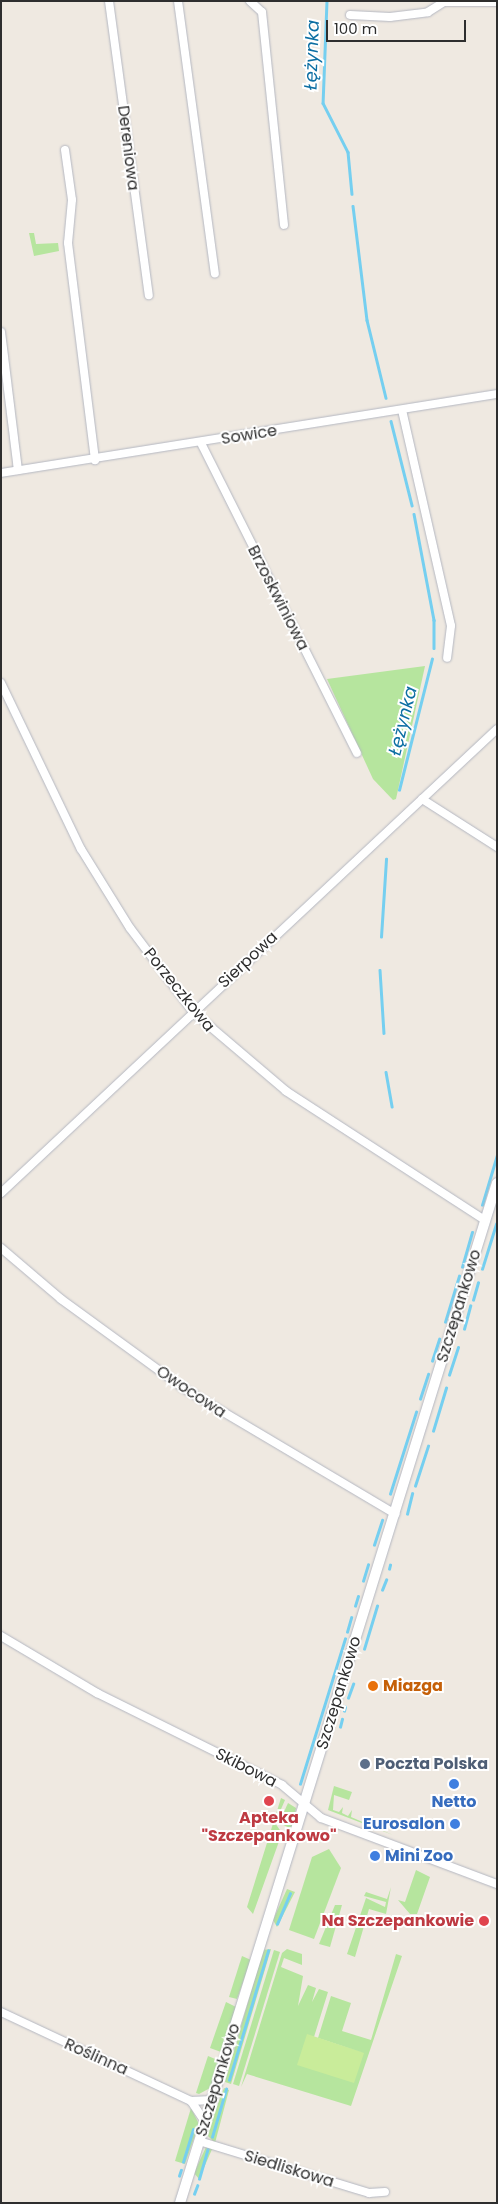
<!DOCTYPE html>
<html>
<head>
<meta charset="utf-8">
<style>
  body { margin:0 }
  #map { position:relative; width:498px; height:2204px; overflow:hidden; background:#efe9e1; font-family:Poppins,sans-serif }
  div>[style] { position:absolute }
  .green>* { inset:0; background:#b6e59e }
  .pitch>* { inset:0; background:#c9ec9a }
  .stream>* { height:2.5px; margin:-1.25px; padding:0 1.25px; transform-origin:1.25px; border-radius:1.25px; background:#75cff0 }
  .roads { filter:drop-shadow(0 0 1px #b4b7c1) drop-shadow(0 0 1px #b4b7c1) }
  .minor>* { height:8px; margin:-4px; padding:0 4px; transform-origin:4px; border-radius:4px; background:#fff }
  .tertiary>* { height:10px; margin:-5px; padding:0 5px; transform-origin:5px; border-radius:5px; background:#fff }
  .dots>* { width:14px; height:14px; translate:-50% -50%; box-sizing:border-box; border:2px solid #fff; border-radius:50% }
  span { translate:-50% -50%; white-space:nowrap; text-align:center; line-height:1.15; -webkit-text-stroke:4px #fff; paint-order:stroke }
  .street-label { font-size:16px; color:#2e2e2e }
  .food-label { font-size:16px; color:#c56008; font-weight:700 }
  .left { translate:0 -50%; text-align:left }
  .service-label { font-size:16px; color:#4e5e75; font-weight:700 }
  .shop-label { font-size:16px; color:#366cbe; font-weight:700 }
  .right { translate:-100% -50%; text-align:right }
  .health-label { font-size:16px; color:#be3a42; font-weight:700 }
  .water-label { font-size:18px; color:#0d6fa3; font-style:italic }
  .frame { position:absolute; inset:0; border:2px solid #2e2e2e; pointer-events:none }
  .scale { position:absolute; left:326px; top:20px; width:140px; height:22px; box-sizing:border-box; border:2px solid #2e2e2e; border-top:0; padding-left:6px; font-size:15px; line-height:18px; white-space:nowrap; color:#2e2e2e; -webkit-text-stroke:4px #fff; paint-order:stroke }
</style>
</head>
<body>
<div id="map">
  <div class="green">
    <i style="clip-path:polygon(29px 233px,34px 233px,36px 244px,58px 243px,59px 251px,34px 256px)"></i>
    <i style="clip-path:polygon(425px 666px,396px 799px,393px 800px,373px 779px,327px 679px)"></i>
    <i style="clip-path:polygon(334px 1786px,352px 1792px,349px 1800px,334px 1795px,333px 1810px,339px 1812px,343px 1807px,342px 1813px,348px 1816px,352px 1810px,351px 1817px,393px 1835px,328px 1810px)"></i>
    <i style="clip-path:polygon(281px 1798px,285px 1800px,275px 1823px,282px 1833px,253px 1914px,247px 1907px)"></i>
    <i style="clip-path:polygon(288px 1803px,296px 1808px,292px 1829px,279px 1823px)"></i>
    <i style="clip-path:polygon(329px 1849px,341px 1868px,314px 1939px,289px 1930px,312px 1857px)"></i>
    <i style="clip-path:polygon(416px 1870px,430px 1877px,417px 1914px,410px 1914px,398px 1900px,405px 1902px)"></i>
    <i style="clip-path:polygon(391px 1887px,386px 1914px,369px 1909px,355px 1957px,347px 1954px,366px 1898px,385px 1907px,386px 1902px,364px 1896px,366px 1892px,387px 1899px)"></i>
    <i style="clip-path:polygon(287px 1889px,295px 1892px,277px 1927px,273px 1920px)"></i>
    <i style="clip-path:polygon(335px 1905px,342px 1905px,330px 1947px,319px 1944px)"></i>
    <i style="clip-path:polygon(271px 1949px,231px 2084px,225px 2082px,263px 1950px)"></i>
    <i style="clip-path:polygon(287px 1949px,302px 1954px,302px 1965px,284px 1958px,281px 1967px,303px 1976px,298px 2006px,308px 1985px,316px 1988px,312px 2002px,319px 1989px,328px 1992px,314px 2037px,307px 2035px,364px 2053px,318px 2038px,331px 1996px,351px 2003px,342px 2031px,371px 2040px,396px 1954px,402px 1956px,351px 2106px,247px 2074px,241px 2087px,282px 1953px)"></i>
    <i style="clip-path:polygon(274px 1950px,280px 1952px,239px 2086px,233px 2084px)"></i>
    <i style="clip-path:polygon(242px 1956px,251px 1960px,237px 1999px,229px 1997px)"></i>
    <i style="clip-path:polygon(226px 2002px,236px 2007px,221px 2052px,210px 2048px)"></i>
    <i style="clip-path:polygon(208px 2056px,220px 2061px,212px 2087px,199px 2094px,196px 2093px)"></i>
    <i style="clip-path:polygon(224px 2088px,229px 2090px,215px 2143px,206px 2134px)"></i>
    <i style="clip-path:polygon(191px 2108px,199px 2124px,185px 2164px,175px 2161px)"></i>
    <i style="clip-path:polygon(206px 2147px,213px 2147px,199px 2179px,194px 2173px)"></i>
  </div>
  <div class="pitch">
    <i style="clip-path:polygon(307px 2034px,364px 2053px,354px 2083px,297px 2065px)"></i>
  </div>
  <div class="stream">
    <i style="left:327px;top:1px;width:102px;rotate:92.2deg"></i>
    <i style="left:323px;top:103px;width:55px;rotate:63deg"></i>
    <i style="left:348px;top:152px;width:42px;rotate:84.6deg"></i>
    <i style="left:353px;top:206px;width:115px;rotate:83deg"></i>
    <i style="left:367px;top:320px;width:80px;rotate:76.3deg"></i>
    <i style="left:391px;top:421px;width:87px;rotate:76deg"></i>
    <i style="left:414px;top:514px;width:108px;rotate:79.3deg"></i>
    <i style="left:434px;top:620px;width:28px;rotate:90deg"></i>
    <i style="left:399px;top:790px;width:135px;rotate:-75.9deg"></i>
    <i style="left:381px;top:937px;width:78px;rotate:-86.3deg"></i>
    <i style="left:380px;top:970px;width:63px;rotate:86.4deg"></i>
    <i style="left:386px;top:1072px;width:35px;rotate:80deg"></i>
    <i style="left:482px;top:1205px;width:52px;rotate:-73.3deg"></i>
    <i style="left:462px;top:1267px;width:36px;rotate:-74deg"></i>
    <i style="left:482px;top:1269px;width:47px;rotate:-72.7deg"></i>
    <i style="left:473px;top:1300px;width:18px;rotate:-74deg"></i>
    <i style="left:445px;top:1322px;width:48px;rotate:-73.1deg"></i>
    <i style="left:464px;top:1329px;width:24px;rotate:-75deg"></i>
    <i style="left:432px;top:1361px;width:23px;rotate:-72deg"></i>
    <i style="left:449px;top:1375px;width:29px;rotate:-72deg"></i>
    <i style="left:420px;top:1399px;width:26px;rotate:-72deg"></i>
    <i style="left:433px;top:1431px;width:45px;rotate:-73.2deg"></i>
    <i style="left:415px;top:1486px;width:42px;rotate:-72deg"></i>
    <i style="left:390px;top:1494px;width:86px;rotate:-72.4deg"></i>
    <i style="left:407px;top:1514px;width:21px;rotate:-76deg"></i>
    <i style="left:374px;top:1545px;width:26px;rotate:-72deg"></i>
    <i style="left:389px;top:1569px;width:4px;rotate:-76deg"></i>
    <i style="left:363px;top:1581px;width:17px;rotate:-73deg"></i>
    <i style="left:382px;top:1590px;width:11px;rotate:-68deg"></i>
    <i style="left:355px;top:1606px;width:10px;rotate:-73deg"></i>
    <i style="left:347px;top:1632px;width:15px;rotate:-74deg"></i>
    <i style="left:364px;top:1649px;width:45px;rotate:-73.2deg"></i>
    <i style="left:348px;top:1698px;width:15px;rotate:-70deg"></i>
    <i style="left:344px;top:1711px;width:4px;rotate:-76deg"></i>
    <i style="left:340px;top:1727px;width:8px;rotate:-76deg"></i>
    <i style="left:300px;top:1784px;width:152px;rotate:-72.8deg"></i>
    <i style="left:277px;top:1924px;width:33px;rotate:-67deg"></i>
    <i style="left:229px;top:2080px;width:135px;rotate:-73.2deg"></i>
    <i style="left:212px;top:2137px;width:50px;rotate:-73.7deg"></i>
    <i style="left:183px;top:2162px;width:34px;rotate:-73deg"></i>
    <i style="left:179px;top:2176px;width:6px;rotate:-72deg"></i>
    <i style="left:199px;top:2179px;width:32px;rotate:-74deg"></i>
    <i style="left:194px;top:2194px;width:9px;rotate:-69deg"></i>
  </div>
  <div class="roads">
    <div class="minor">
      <i style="left:109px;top:1px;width:297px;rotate:82.3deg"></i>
      <i style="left:178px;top:1px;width:275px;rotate:82.3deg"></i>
      <i style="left:250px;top:1px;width:16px;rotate:43deg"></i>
      <i style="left:262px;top:12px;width:214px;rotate:84.1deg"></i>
      <i style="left:350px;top:15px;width:40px;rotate:2.9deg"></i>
      <i style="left:390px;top:17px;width:38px;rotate:-7deg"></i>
      <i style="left:428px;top:12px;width:19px;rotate:-32deg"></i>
      <i style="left:444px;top:2px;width:53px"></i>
      <i style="left:65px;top:150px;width:50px;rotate:82deg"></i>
      <i style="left:72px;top:200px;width:43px;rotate:95.3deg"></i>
      <i style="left:68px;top:243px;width:219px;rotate:82.9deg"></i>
      <i style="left:1px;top:332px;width:139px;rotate:83deg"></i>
      <i style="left:402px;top:410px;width:221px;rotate:77.2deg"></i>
      <i style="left:451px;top:626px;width:32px;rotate:97deg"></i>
      <i style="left:201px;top:443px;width:347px;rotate:63.3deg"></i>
      <i style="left:1px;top:473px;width:502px;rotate:-9.05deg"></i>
      <i style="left:1px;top:683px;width:184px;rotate:64.3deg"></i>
      <i style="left:81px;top:849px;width:93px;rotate:58.2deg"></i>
      <i style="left:130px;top:928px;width:105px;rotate:53.1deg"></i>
      <i style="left:193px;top:1012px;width:122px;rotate:40.3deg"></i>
      <i style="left:286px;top:1091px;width:237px;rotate:33deg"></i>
      <i style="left:422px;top:799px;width:89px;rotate:32.6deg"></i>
      <i style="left:1px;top:1193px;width:679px;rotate:-43.09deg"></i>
      <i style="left:1px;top:1248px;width:79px;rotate:40.4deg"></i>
      <i style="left:61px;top:1299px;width:151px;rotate:36.1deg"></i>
      <i style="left:183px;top:1388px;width:247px;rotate:30.7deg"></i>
      <i style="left:1px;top:1636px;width:112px;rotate:30.7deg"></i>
      <i style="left:97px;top:1693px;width:207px;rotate:26.4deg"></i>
      <i style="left:282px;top:1785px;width:51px;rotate:40.2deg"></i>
      <i style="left:321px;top:1818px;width:188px;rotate:20.6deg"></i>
      <i style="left:1px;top:2012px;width:210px;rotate:25.1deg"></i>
      <i style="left:191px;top:2101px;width:25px;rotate:56deg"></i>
      <i style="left:191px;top:2101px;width:21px;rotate:-3deg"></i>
      <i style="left:199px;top:2141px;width:178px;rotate:17deg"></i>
      <i style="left:369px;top:2193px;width:16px;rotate:-4deg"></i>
    </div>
    <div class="tertiary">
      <i style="left:180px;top:2203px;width:1068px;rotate:-72.74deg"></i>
    </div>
  </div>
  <div class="dots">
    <i style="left:373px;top:1686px;background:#e8710a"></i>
    <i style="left:365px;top:1764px;background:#5c6f8a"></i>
    <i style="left:454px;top:1784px;background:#3f7fe0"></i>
    <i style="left:269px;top:1801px;background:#e0444e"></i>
    <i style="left:455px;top:1824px;background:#3f7fe0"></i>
    <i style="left:375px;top:1856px;background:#3f7fe0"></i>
    <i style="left:484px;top:1921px;background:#e0444e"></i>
  </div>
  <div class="street-label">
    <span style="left:128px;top:148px;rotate:83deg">Dereniowa</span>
    <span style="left:249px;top:435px;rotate:-9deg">Sowice</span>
    <span style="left:278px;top:598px;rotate:63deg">Brzoskwiniowa</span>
    <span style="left:248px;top:960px;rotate:-43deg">Sierpowa</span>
    <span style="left:179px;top:990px;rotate:51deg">Porzeczkowa</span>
    <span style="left:459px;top:1306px;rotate:-73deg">Szczepankowo</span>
    <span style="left:191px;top:1392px;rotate:34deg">Owocowa</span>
    <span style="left:339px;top:1693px;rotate:-73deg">Szczepankowo</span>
    <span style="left:246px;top:1768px;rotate:27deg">Skibowa</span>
    <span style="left:96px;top:2057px;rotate:24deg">Roślinna</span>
    <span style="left:218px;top:2080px;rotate:-73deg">Szczepankowo</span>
    <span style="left:289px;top:2169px;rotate:17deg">Siedliskowa</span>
  </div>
  <div class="food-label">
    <span class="left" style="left:383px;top:1686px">Miazga</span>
  </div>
  <div class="service-label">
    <span class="left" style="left:375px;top:1764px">Poczta Polska</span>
  </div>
  <div class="shop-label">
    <span style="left:454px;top:1802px">Netto</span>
    <span class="right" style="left:445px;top:1824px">Eurosalon</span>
    <span class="left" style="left:385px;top:1856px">Mini Zoo</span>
  </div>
  <div class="health-label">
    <span style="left:269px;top:1827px">Apteka<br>"Szczepankowo"</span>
    <span class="right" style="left:474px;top:1921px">Na Szczepankowie</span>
  </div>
  <div class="water-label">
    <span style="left:312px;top:55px;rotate:-88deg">Łężynka</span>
    <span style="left:403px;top:721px;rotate:-76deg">Łężynka</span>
  </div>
  <div class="frame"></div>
  <div class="scale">100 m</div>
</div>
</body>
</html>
